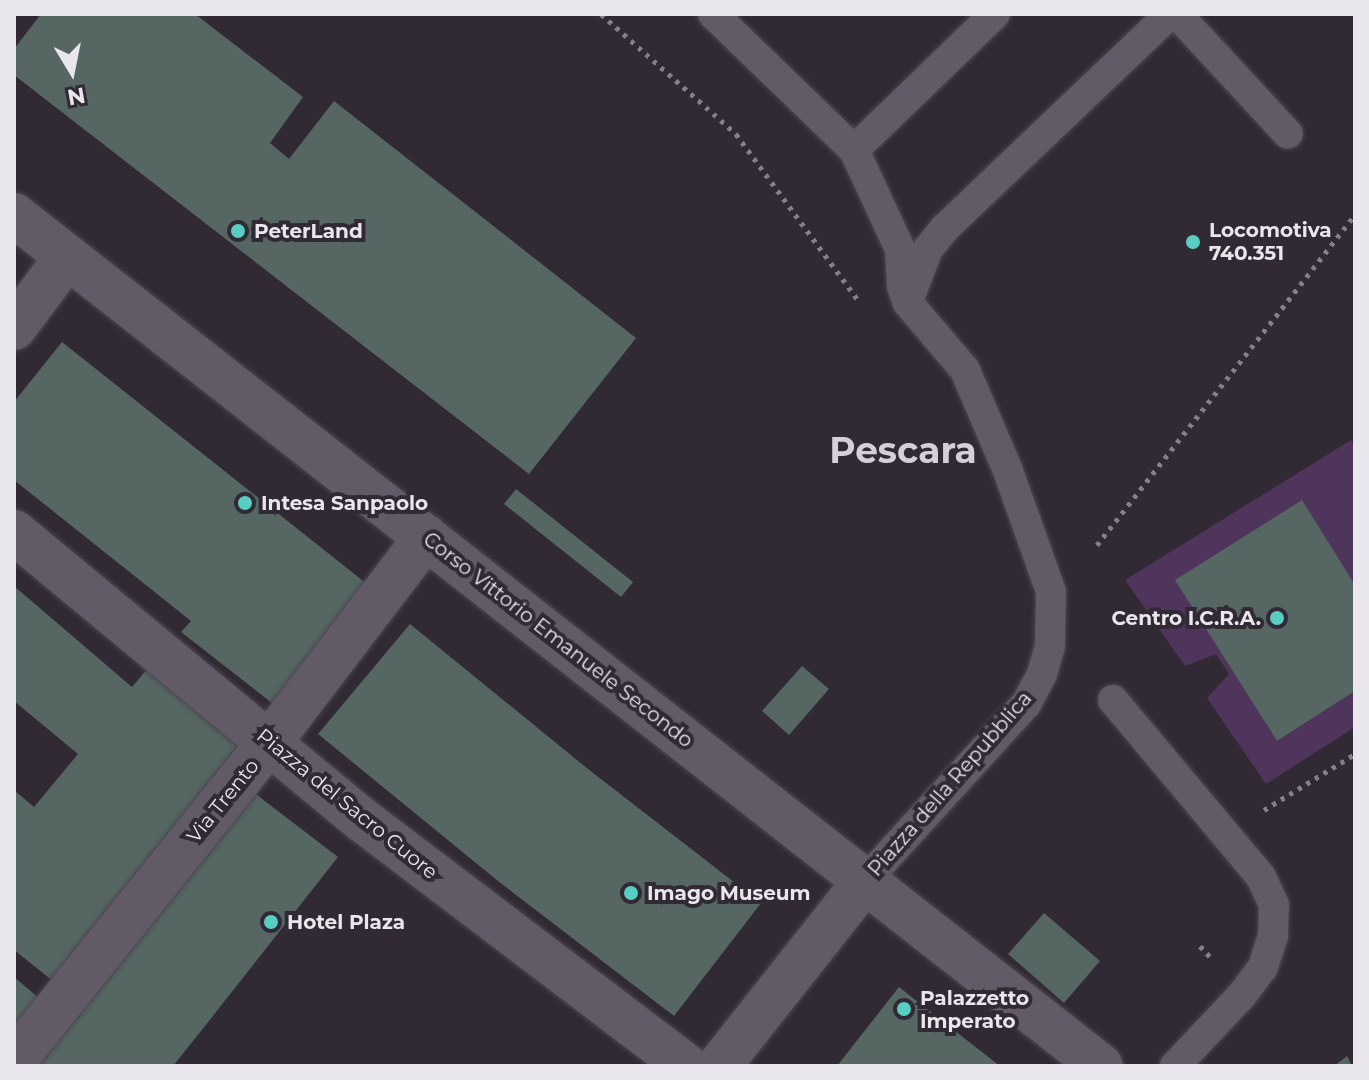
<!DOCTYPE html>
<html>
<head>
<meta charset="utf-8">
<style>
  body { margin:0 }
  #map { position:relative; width:1369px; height:1080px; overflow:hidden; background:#312a35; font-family:Montserrat,sans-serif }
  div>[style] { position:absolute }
  .green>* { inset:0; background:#4f345c }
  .building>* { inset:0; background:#556663 }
  .path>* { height:5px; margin-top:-2.5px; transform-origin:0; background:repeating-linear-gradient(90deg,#847f88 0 4px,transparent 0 10px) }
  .roads { filter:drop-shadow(0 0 2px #4b464e) drop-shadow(0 0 2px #4b464e) }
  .service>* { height:30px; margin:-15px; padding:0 15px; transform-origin:15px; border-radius:15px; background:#625a66 }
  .pedestrian>* { height:44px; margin:-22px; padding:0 22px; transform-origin:22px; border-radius:22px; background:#625a66 }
  .minor>* { height:44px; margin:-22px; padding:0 22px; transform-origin:22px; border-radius:22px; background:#625a66 }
  .dots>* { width:22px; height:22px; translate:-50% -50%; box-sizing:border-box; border:4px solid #312a35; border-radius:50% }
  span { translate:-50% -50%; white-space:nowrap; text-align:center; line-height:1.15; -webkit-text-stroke:8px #312a35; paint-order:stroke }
  .poi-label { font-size:20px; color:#eae6ed; font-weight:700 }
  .left { translate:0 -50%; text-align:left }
  .right { translate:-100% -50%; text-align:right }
  .street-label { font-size:20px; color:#eae6ed }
  .town-label { font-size:36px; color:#d7cedc; font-weight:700 }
  .frame { position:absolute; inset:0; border:16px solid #eae6ed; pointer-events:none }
  .north { position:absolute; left:32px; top:32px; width:80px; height:80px; -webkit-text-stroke:6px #312a35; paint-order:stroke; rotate:170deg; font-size:22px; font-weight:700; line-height:32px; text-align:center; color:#eae6ed }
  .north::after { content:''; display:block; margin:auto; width:28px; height:36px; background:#eae6ed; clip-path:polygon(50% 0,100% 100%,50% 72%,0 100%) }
</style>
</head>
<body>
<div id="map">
  <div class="green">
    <i style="clip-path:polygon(1351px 440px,1355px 446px,1355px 585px,1302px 501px,1176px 580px,1277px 741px,1355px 691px,1355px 727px,1266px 784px,1207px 698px,1229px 674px,1216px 654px,1185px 666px,1125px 580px)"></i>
  </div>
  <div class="building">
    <i style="clip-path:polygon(41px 14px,195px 14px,303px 97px,270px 143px,289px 159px,334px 101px,636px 338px,529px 474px,14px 75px,14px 49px)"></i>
    <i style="clip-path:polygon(62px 342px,372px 588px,277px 707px,181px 632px,191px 621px,14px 480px,14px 402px)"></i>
    <i style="clip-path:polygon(516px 489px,633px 582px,621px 597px,504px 504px)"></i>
    <i style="clip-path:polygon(1302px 500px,1355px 585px,1355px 691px,1277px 741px,1175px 580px)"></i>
    <i style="clip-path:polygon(14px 586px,132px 687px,153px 662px,251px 740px,53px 981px,14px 950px,14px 790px,34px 807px,78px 754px,14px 701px)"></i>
    <i style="clip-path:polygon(410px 624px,588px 769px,761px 903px,674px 1016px,498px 881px,318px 734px)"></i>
    <i style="clip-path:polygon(802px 666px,829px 689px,789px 735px,762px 711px)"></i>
    <i style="clip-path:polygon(253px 792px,338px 857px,201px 1031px,173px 1066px,37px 1066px)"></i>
    <i style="clip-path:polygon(1044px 913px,1100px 961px,1064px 1003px,1008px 954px)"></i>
    <i style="clip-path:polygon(14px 977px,40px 999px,14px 1031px)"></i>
    <i style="clip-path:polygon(899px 987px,955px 1031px,1000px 1066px,837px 1066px)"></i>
    <i style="clip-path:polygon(1347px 1056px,1352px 1066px,1334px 1066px)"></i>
  </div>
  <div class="path">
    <i style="left:601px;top:14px;width:181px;rotate:41.6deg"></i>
    <i style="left:736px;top:134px;width:206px;rotate:53.7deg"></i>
    <i style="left:1097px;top:545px;width:419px;rotate:-52deg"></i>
    <i style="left:1264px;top:810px;width:107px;rotate:-31.6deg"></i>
    <i style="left:1200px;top:946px;width:19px;rotate:47deg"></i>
  </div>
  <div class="roads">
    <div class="service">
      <i style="left:713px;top:14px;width:196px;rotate:44deg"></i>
      <i style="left:854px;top:150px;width:109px;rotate:65.1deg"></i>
      <i style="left:900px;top:249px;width:37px;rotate:87deg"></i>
      <i style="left:902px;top:286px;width:18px;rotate:71deg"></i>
      <i style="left:908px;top:303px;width:88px;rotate:49.6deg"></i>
      <i style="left:965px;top:370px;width:110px;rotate:66.9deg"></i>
      <i style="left:1008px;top:471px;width:128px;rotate:70.4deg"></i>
      <i style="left:1051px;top:592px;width:54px;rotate:91.1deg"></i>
      <i style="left:1050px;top:646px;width:29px;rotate:106deg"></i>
      <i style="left:1042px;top:674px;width:34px;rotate:118deg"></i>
      <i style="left:1026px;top:704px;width:239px;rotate:132.3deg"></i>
      <i style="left:1177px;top:14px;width:163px;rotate:47.2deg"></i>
      <i style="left:854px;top:150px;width:196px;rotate:-44deg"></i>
      <i style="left:908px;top:301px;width:56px;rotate:-69deg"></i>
      <i style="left:928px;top:249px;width:26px;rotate:-51deg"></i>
      <i style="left:944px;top:229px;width:312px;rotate:-43.6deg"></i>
      <i style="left:1113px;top:700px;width:231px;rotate:50.1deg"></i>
      <i style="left:1261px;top:877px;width:31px;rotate:65deg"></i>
      <i style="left:1274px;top:905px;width:31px;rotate:92deg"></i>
      <i style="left:1273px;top:936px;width:33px;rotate:108deg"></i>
      <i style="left:1263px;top:967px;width:35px;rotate:127deg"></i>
      <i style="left:1242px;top:995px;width:98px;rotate:133.3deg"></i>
    </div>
    <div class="pedestrian">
      <i style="left:14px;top:328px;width:89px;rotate:-53.3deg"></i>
      <i style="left:14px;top:532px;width:455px;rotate:39.6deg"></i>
      <i style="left:365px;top:822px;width:404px;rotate:37.2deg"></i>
      <i style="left:14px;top:1061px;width:409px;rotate:-51.3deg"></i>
      <i style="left:270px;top:742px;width:258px;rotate:-52.7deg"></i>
      <i style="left:719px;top:1066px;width:236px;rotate:-51.7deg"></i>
    </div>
    <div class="minor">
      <i style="left:14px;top:215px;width:1380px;rotate:38.06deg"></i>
    </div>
  </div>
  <div class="dots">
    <i style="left:238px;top:231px;background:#57cec1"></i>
    <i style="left:1193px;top:242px;background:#57cec1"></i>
    <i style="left:245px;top:503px;background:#57cec1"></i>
    <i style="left:1277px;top:618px;background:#57cec1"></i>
    <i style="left:631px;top:893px;background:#57cec1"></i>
    <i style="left:271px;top:922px;background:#57cec1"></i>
    <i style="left:904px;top:1009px;background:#57cec1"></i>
  </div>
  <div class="poi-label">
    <span class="left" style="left:1209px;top:242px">Locomotiva<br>740.351</span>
    <span class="left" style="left:254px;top:231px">PeterLand</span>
    <span class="left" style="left:261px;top:503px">Intesa Sanpaolo</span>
    <span class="right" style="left:1261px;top:618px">Centro I.C.R.A.</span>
    <span class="left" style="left:647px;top:893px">Imago Museum</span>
    <span class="left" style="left:287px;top:922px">Hotel Plaza</span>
    <span class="left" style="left:920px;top:1010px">Palazzetto<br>Imperato</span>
  </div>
  <div class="street-label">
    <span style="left:558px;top:640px;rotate:38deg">Corso Vittorio Emanuele Secondo</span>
    <span style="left:950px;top:784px;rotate:-49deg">Piazza della Repubblica</span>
    <span style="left:223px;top:801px;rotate:-51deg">Via Trento</span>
    <span style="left:347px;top:804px;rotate:39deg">Piazza del Sacro Cuore</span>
  </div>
  <div class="town-label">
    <span style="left:903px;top:451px">Pescara</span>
  </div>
  <div class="frame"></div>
  <div class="north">N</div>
</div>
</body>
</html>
